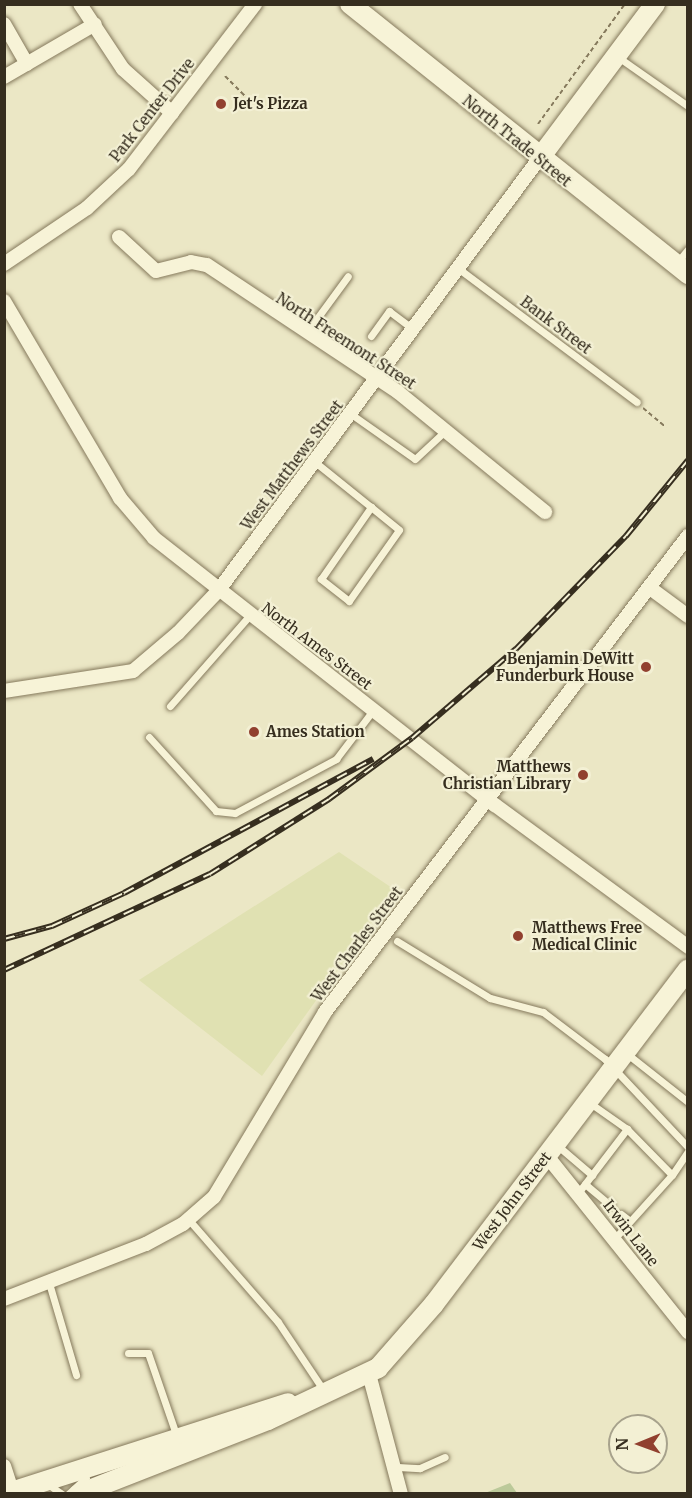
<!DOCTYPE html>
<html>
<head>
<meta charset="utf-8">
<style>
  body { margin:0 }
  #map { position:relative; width:692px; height:1498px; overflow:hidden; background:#ebe7c5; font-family:Merriweather,serif }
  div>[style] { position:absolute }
  .farmland>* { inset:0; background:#e0e1b2 }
  .green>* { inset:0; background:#bbc999 }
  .path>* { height:2px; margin-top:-1px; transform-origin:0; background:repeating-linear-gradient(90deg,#85795c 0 4.5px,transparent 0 7.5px) }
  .roads { filter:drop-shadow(0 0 2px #85795c) drop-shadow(0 0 2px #85795c) }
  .lane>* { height:7px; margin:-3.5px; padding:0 3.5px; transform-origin:3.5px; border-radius:3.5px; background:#f7f3d7 }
  .street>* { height:14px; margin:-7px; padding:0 7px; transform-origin:7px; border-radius:7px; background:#f7f3d7 }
  .secondary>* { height:20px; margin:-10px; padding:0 10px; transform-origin:10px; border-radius:10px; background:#f7f3d7 }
  .rail>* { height:6px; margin-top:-3px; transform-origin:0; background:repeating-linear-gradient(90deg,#f3f0d4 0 11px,#362e1f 0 22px); box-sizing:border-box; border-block:2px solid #362e1f }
  .dots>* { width:16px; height:16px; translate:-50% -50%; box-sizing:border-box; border:3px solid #f3f0d4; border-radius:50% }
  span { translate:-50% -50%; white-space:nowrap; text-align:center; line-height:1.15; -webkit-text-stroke:4.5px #f3f0d4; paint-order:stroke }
  .poi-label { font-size:15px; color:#362e1f; font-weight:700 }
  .left { translate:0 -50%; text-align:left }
  .right { translate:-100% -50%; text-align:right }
  .street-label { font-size:15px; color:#362e1f }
  .frame { position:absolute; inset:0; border:6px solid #362e1f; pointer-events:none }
  .north { position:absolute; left:608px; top:1414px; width:60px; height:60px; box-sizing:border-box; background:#f3f0d4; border:2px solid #a7a28c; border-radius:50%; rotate:269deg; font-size:16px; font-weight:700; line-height:24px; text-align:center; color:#362e1f }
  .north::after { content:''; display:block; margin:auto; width:21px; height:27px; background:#91402f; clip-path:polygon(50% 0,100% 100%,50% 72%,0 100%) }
</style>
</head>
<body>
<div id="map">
  <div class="farmland">
    <i style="clip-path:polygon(339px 852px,395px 890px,262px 1076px,139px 980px)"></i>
  </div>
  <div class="green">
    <i style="clip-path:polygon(510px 1483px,517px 1493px,485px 1493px)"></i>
  </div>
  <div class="path">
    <i style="left:225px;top:76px;width:30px;rotate:45deg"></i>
    <i style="left:538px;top:124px;width:148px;rotate:-54.1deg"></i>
    <i style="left:643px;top:408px;width:30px;rotate:40deg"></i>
  </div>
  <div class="roads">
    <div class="lane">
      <i style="left:618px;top:57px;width:85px;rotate:35deg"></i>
      <i style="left:676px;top:264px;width:19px;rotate:-51deg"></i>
      <i style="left:459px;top:269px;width:222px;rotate:36.8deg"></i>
      <i style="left:307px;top:332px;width:69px;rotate:-53.8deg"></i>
      <i style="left:371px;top:336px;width:31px;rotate:-54deg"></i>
      <i style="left:389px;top:311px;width:31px;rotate:37deg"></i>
      <i style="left:351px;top:414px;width:78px;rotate:35.1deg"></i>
      <i style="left:415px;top:459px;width:41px;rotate:-43deg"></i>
      <i style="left:315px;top:462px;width:72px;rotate:38.8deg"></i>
      <i style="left:371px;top:507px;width:36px;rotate:39deg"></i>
      <i style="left:399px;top:530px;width:87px;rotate:125.2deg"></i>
      <i style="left:349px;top:601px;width:36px;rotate:-142deg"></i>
      <i style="left:321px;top:579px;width:88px;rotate:-55.2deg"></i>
      <i style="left:170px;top:706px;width:120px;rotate:-48.7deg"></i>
      <i style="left:149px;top:737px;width:100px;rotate:47.8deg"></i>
      <i style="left:216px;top:811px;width:19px;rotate:6deg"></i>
      <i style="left:235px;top:813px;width:115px;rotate:-28.1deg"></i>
      <i style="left:336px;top:759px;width:63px;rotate:-52.8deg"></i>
      <i style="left:397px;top:941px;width:109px;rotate:31.5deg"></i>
      <i style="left:490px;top:998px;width:55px;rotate:14.8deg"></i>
      <i style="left:543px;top:1012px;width:78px;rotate:37.2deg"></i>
      <i style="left:605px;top:1059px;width:121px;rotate:46.7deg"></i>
      <i style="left:626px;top:1053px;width:79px;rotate:38.3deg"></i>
      <i style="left:590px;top:1103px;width:45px;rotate:35.1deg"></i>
      <i style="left:558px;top:1146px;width:45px;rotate:40.5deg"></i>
      <i style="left:585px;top:1184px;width:34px;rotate:40deg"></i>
      <i style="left:578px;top:1193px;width:81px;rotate:-52.6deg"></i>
      <i style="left:627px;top:1129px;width:64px;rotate:45.6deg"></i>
      <i style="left:672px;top:1175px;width:29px;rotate:-56deg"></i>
      <i style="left:621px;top:1214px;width:11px;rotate:38deg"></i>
      <i style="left:189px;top:1220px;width:135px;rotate:48.9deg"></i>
      <i style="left:278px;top:1322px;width:83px;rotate:56.3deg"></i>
      <i style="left:615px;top:1238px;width:85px;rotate:-47.9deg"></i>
      <i style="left:49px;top:1283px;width:96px;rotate:73.6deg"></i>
      <i style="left:128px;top:1353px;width:20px"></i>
      <i style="left:148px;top:1353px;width:89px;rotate:71deg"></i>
      <i style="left:398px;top:1467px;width:22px;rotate:3deg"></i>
      <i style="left:420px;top:1468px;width:27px;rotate:-24deg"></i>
      <i style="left:49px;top:1485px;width:16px;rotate:35deg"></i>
      <i style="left:68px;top:1494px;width:24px;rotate:-42deg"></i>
    </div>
    <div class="street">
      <i style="left:80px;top:4px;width:78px;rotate:56.5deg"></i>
      <i style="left:123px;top:69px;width:66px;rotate:41.9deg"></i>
      <i style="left:4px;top:24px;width:46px;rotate:60.1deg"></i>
      <i style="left:4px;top:77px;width:105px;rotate:-30.2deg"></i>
      <i style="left:119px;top:237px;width:50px;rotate:42.6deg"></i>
      <i style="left:156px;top:271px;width:36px;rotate:-14deg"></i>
      <i style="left:191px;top:262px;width:16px;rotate:11deg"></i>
      <i style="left:207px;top:265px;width:229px;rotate:33.6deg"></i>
      <i style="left:398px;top:392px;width:190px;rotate:39.2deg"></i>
      <i style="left:4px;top:264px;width:100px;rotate:-34deg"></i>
      <i style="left:87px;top:208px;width:57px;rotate:-42.9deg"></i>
      <i style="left:129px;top:169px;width:208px;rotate:-52.6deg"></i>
      <i style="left:4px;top:301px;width:229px;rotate:59.5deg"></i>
      <i style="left:120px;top:498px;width:52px;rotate:49.6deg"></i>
      <i style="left:154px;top:538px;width:433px;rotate:38.1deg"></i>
      <i style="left:495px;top:805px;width:240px;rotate:36.3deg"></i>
      <i style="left:650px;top:588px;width:47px;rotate:36.4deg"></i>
      <i style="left:4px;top:691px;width:131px;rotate:-8.8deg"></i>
      <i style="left:133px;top:671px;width:59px;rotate:-40.2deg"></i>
      <i style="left:178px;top:633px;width:58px;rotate:-46.4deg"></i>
      <i style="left:218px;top:591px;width:538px;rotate:-53.39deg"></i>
      <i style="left:547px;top:1156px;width:226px;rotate:51.3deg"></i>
      <i style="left:4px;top:1299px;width:152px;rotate:-21.2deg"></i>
      <i style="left:146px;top:1244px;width:42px;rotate:-28.4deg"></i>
      <i style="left:183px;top:1224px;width:41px;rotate:-41.1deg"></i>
      <i style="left:214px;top:1197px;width:216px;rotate:-59deg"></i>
      <i style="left:325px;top:1012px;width:599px;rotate:-52.67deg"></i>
      <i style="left:369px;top:1374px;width:124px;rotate:75.1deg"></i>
      <i style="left:4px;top:1466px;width:26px;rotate:72deg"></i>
    </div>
    <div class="secondary">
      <i style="left:350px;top:4px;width:433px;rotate:38.6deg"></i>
      <i style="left:539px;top:159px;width:194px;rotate:-53.2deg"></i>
      <i style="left:5px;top:1494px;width:297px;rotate:-17.8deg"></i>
      <i style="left:79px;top:1494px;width:203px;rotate:-21.4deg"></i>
      <i style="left:268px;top:1420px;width:122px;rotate:-25.3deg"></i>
      <i style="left:378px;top:1368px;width:85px;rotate:-48.8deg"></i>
      <i style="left:434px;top:1304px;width:420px;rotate:-52.8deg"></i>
    </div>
  </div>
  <div class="rail">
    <i style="left:4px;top:939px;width:50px;rotate:-15.2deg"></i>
    <i style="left:52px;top:926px;width:79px;rotate:-24.6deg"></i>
    <i style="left:124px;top:893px;width:283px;rotate:-28.3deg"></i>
    <i style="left:4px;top:970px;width:227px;rotate:-25deg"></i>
    <i style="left:210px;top:874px;width:141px;rotate:-32.2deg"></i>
    <i style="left:329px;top:799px;width:103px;rotate:-36.3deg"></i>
    <i style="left:412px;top:738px;width:137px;rotate:-40.6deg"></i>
    <i style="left:516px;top:649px;width:158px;rotate:-45.8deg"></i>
    <i style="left:626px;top:536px;width:98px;rotate:-50.8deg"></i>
  </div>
  <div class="dots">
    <i style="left:221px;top:104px;background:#91402f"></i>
    <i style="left:646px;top:667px;background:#91402f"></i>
    <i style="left:254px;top:732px;background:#91402f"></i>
    <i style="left:583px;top:775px;background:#91402f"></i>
    <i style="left:518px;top:936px;background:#91402f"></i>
  </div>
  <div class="poi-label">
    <span class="left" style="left:233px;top:104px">Jet's Pizza</span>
    <span class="right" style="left:634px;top:667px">Benjamin DeWitt<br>Funderburk House</span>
    <span class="left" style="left:266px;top:732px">Ames Station</span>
    <span class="right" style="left:571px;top:775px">Matthews<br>Christian Library</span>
    <span class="left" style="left:532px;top:936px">Matthews Free<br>Medical Clinic</span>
  </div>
  <div class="street-label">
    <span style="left:152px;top:110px;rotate:-52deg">Park Center Drive</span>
    <span style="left:517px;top:141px;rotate:39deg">North Trade Street</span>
    <span style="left:556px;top:325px;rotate:37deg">Bank Street</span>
    <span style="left:346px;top:341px;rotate:33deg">North Freemont Street</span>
    <span style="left:292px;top:465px;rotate:-53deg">West Matthews Street</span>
    <span style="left:317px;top:646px;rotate:37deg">North Ames Street</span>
    <span style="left:357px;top:944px;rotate:-53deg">West Charles Street</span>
    <span style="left:512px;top:1201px;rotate:-53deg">West John Street</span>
    <span style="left:631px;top:1233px;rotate:52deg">Irwin Lane</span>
  </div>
  <div class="frame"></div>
  <div class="north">N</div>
</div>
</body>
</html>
